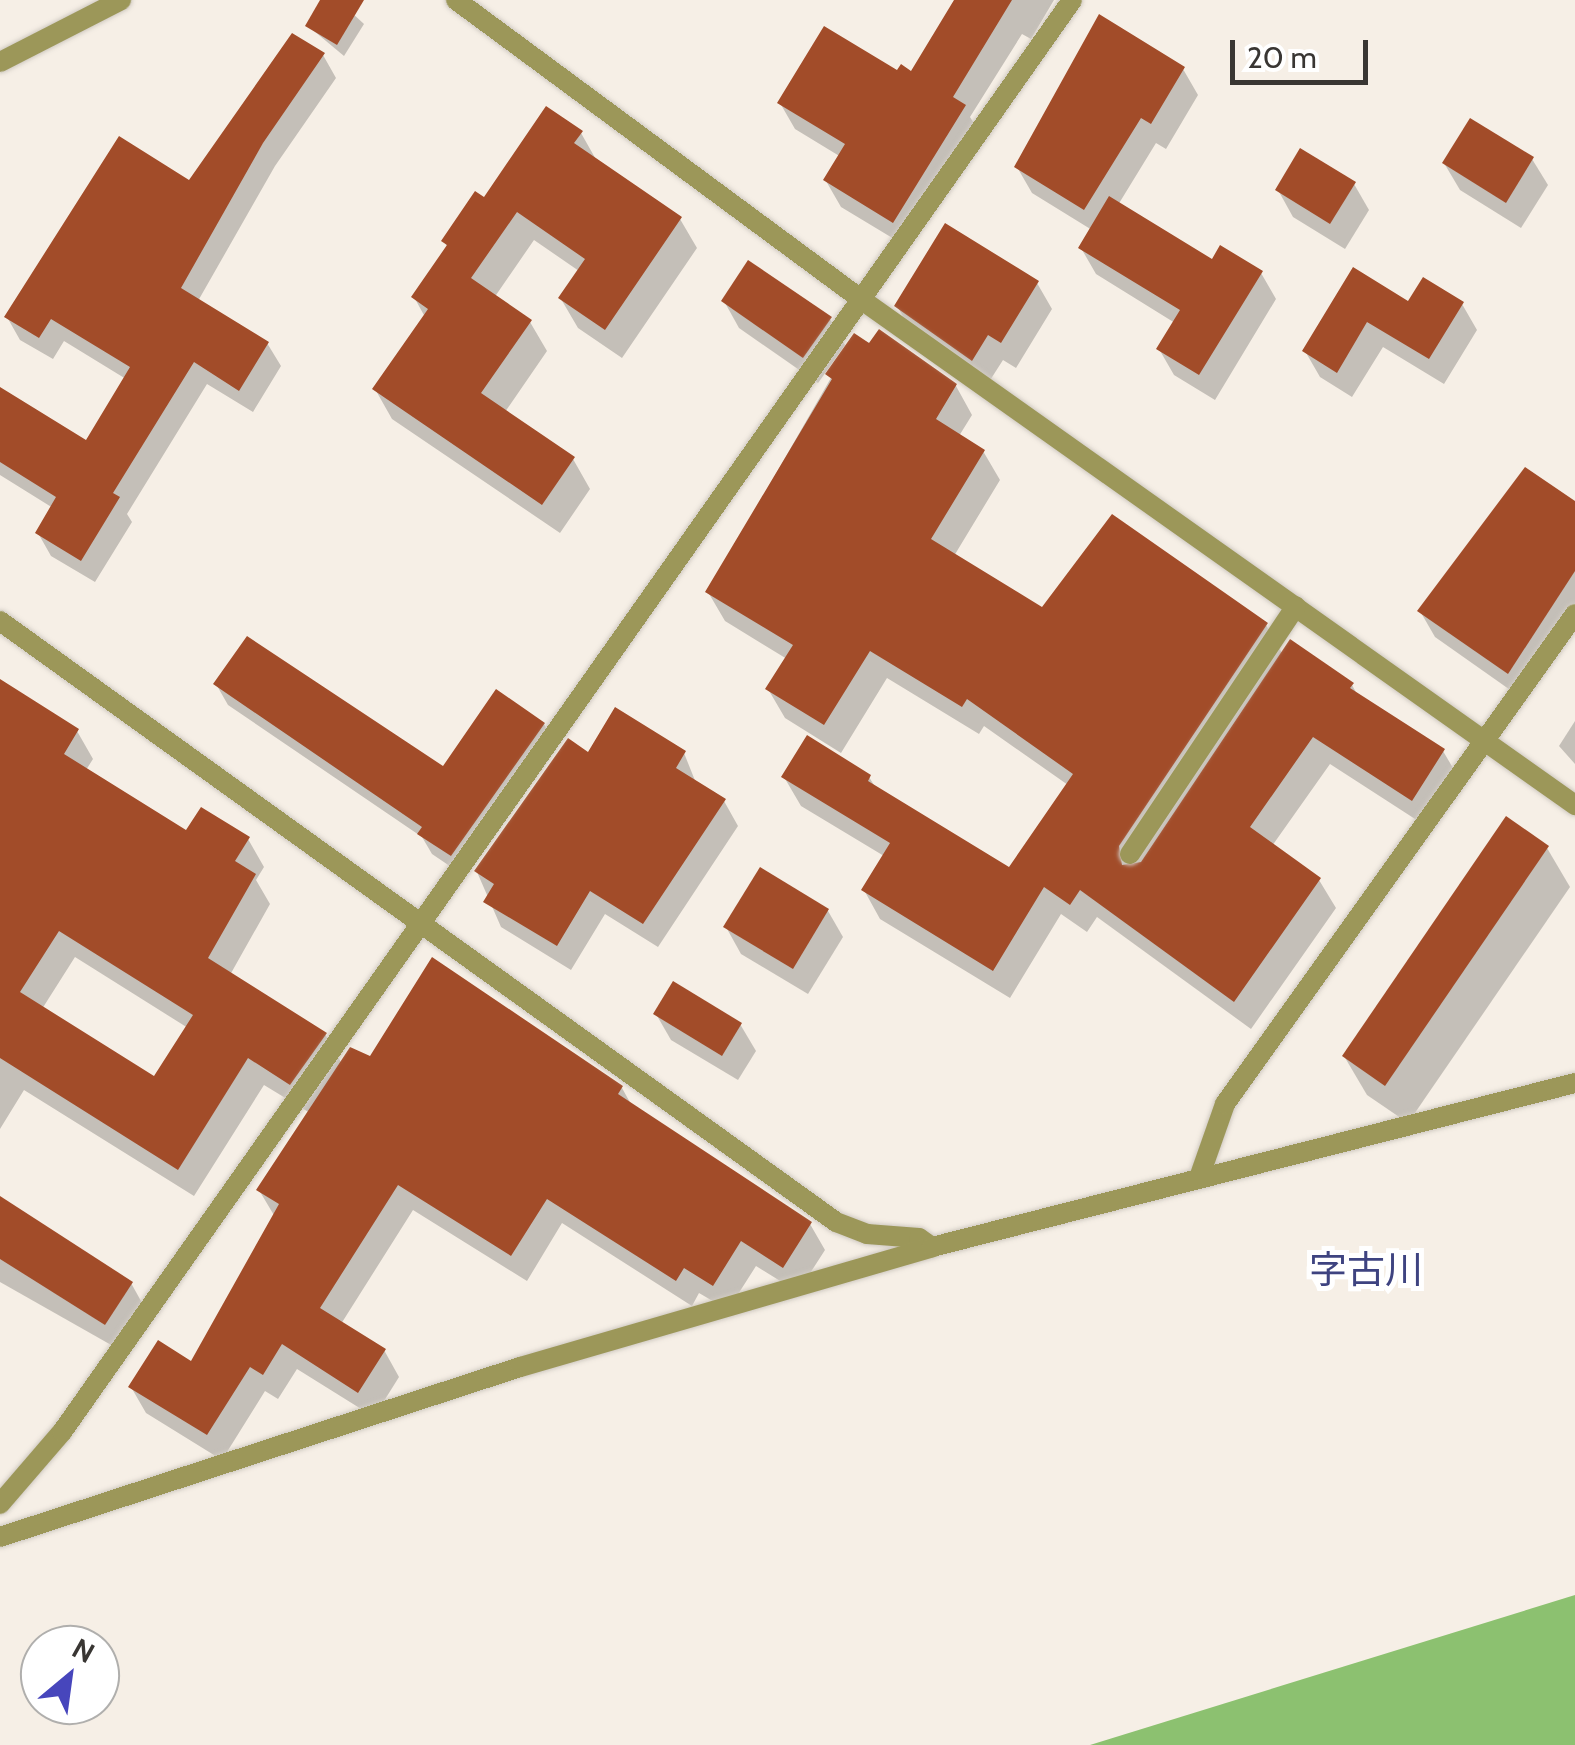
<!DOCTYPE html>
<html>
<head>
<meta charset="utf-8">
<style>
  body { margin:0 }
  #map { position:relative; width:1575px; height:1745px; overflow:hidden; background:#f6efe6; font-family:Cabin,"Noto Sans JP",sans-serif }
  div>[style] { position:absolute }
  .water>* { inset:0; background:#8cc170 }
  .shadow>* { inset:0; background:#0003 }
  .building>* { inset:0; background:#a24c29 }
  .roads { filter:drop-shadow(0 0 2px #d0cac2) drop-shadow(0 0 2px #d0cac2) }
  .minor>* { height:20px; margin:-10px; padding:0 10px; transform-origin:10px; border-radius:10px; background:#9c9759 }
  .tertiary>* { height:20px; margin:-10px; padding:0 10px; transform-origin:10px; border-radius:10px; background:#9c9759 }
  span { translate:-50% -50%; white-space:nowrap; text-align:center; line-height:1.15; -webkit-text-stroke:10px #fff; paint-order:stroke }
  .quarter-label { font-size:38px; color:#3e4380 }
  .north { position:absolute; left:20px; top:1625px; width:100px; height:100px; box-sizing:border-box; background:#fff; border:2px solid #b0afad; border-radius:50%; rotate:29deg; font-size:28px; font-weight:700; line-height:40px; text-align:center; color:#393633 }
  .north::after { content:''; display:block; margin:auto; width:35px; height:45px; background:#4746bc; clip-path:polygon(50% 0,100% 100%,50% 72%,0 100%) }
  .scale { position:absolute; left:1230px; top:40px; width:138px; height:45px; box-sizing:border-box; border:5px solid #393633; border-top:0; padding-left:12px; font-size:30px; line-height:35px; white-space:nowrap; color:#393633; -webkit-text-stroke:8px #fff; paint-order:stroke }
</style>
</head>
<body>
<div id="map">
  <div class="water">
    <i style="clip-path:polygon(1575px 1595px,1575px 1745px,1090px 1745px)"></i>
  </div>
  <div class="shadow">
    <i style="clip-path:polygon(323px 0,338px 0,364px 24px,344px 56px,308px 26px)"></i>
    <i style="clip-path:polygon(958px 0,1054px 0,1031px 39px,1022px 34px,970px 117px,980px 133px,909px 248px,841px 207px,826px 181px,841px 157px,795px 129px,780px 103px,912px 74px)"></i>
    <i style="clip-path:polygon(323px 55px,336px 78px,275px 166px,198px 301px,267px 343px,281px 366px,253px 412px,207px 384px,127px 514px,132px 522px,95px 582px,51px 556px,38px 533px,53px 508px,0 475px,0 413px,87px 444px,126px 379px,64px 341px,53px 359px,20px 340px,7px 317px,190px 183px)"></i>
    <i style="clip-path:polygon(1183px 69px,1198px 95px,1166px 149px,1156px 143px,1118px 205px,1213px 262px,1261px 273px,1276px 299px,1215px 400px,1174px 375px,1159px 349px,1175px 323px,1096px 274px,1081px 248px,1092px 230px,1032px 193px,1017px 167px)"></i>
    <i style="clip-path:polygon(581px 133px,598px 163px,680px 219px,697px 248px,622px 358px,578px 328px,561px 299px,579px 271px,534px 240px,494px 298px,530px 322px,547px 351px,505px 412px,573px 459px,590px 489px,560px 533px,392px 419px,375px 389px,425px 317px,414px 297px,448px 248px,444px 241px,485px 200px)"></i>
    <i style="clip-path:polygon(1532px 159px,1548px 185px,1521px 228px,1460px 190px,1444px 163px)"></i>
    <i style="clip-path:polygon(1354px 184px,1369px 210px,1345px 249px,1293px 217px,1278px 190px)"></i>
    <i style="clip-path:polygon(1354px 270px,1409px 305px,1462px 304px,1477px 330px,1444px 384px,1383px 347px,1352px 397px,1320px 377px,1305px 351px)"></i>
    <i style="clip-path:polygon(1037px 283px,1052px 309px,1016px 368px,1003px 360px,987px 385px,912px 332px,897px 306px)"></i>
    <i style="clip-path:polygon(724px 301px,830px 319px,845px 345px,818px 383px,739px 328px)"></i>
    <i style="clip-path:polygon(855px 336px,956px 386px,972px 415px,959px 436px,983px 451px,1000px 480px,954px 556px,1042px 610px,1266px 625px,1283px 655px,1352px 685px,1358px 696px,1443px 751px,1460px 780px,1429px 828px,1330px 764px,1272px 846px,1319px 880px,1336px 908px,1251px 1029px,1097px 917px,1087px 932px,1061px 914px,1010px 998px,880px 919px,864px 890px,884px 856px,801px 806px,784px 777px,869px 777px,877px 790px,1009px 870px,1068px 785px,984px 726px,979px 734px,887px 678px,841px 753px,785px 718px,768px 689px,787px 659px,725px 621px,708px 592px)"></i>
    <i style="clip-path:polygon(1575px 504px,1575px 620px,1523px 699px,1435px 637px,1420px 611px)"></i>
    <i style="clip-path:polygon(216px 684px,444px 770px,544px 724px,555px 745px,463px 875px,432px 854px,422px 837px,228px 705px)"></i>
    <i style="clip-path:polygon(evenodd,0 685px,77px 731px,93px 759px,86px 770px,187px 834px,248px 839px,264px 867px,256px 880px,270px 904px,230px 975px,325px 1034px,342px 1064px,371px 1059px,622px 1088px,632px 1106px,810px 1224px,825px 1250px,798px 1292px,756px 1266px,728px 1310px,699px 1293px,692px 1306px,562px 1223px,527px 1281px,413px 1210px,341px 1324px,384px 1350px,399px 1377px,374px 1417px,297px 1369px,278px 1399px,265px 1391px,222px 1460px,146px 1413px,131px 1387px,192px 1364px,275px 1217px,259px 1190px,310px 1113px,264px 1085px,194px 1196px,24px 1090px,0 1129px,0 685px,75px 957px,188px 1028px,155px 1080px,42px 1009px,75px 957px)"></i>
    <i style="clip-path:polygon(1575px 721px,1575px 764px,1559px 746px)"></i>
    <i style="clip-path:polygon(684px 753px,696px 783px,724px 801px,738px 826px,658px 947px,605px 914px,571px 970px,501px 927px,477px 872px,588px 755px)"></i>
    <i style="clip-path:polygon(1547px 848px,1570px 887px,1408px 1123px,1367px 1095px,1344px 1056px)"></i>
    <i style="clip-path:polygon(828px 911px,843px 937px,808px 994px,741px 954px,726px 927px)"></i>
    <i style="clip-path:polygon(656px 1014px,740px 1024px,756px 1051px,738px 1080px,671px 1040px)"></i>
    <i style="clip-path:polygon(0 1200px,131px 1283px,146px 1310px,120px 1350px,0 1282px)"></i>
  </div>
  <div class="building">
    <i style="clip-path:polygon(320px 0,364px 0,337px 45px,305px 26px)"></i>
    <i style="clip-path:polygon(954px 0,1012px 0,953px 97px,966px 105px,893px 223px,823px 180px,845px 144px,777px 103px,824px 26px,897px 70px,901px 64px,911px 71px)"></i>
    <i style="clip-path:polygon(1099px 14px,1185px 67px,1151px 124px,1141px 118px,1084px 210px,1014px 167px)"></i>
    <i style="clip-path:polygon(292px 33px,325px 53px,263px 143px,181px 288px,269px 342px,239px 391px,194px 362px,113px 493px,120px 497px,81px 561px,35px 533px,56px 497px,0 462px,0 387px,86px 440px,130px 367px,51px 319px,39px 338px,4px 317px,119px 136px,189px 180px)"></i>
    <i style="clip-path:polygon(546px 106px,583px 131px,574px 143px,682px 217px,605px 330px,558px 298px,585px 259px,517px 212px,471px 278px,532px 320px,481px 393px,575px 457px,542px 505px,372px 389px,428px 309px,411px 297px,447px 245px,441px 241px,475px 191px,484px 197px)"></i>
    <i style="clip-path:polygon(1470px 118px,1534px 157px,1506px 203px,1442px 163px)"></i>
    <i style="clip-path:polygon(1300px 148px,1356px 182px,1330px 224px,1275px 190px)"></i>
    <i style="clip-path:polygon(1109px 196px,1212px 259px,1220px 245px,1263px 271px,1199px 375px,1156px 349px,1180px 310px,1078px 248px)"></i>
    <i style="clip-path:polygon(945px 223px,1039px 281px,1001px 343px,988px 335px,972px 361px,894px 306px)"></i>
    <i style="clip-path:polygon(748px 260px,832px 317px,803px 358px,721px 301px)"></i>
    <i style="clip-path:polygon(1353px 267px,1408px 301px,1423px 277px,1464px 302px,1429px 359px,1367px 322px,1337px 373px,1302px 351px)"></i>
    <i style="clip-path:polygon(879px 329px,957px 384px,936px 419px,985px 450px,931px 539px,1042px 607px,1112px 514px,1268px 623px,1119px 846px,1122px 865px,1141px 862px,1290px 639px,1354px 683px,1350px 688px,1445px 749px,1412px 801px,1313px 737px,1250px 827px,1321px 878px,1234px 1002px,1080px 890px,1070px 905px,1044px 887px,993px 971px,861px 890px,890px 843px,781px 777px,807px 735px,871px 775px,868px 781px,1009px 867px,1073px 774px,967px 699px,962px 707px,870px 651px,824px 725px,765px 689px,793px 645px,705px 592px,832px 379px,825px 374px,854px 333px,869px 343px)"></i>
    <i style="clip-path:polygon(1525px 467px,1575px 501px,1575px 571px,1508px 674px,1417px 611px)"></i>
    <i style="clip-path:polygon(247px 636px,443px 766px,496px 689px,545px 723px,451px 856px,417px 834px,422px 827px,213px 684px)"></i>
    <i style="clip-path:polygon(evenodd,0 679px,79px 729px,64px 754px,186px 830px,201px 807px,250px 837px,235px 861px,256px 874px,208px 958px,327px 1033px,290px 1085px,248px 1058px,178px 1170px,0 1058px,0 679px,59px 931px,193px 1015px,154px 1076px,20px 992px,59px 931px)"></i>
    <i style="clip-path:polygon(615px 707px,686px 751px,676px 768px,726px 799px,643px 924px,590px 891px,557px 946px,483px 902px,494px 884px,474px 871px,568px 738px,588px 752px)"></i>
    <i style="clip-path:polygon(1506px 816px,1549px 846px,1385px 1086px,1342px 1056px)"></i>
    <i style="clip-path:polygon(760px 867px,829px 909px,793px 969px,723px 927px)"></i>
    <i style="clip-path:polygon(432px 957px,623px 1086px,618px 1094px,812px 1222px,783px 1268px,741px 1241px,713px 1286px,684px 1268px,676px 1281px,547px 1199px,511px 1256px,398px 1185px,320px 1308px,386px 1349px,358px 1393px,282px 1344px,263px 1375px,250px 1367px,207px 1435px,128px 1387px,158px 1340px,191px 1361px,279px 1204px,256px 1190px,350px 1047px,370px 1056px)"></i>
    <i style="clip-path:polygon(673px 981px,742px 1023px,722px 1056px,653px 1014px)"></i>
    <i style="clip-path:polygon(0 1196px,133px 1282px,105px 1325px,0 1259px)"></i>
  </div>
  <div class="roads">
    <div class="minor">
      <i style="left:456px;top:0;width:505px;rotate:36.46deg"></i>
      <i style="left:862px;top:300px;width:874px;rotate:35.31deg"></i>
      <i style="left:0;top:621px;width:1030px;rotate:35.71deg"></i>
      <i style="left:836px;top:1222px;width:33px;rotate:21deg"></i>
      <i style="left:867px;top:1234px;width:52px;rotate:4.4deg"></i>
      <i style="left:919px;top:1238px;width:16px;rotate:35deg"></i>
      <i style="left:1130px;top:854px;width:298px;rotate:-56.2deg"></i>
      <i style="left:1200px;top:1175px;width:75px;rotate:-70.6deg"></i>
      <i style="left:1225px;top:1104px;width:602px;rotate:-54.46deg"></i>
      <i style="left:0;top:1504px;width:95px;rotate:-49.3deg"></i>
      <i style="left:62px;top:1432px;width:1752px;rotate:-54.8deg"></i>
      <i style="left:0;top:1537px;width:547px;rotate:-18.1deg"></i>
      <i style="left:520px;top:1367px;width:429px;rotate:-16.2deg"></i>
      <i style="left:932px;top:1247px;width:664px;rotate:-14.31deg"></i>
    </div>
    <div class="tertiary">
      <i style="left:0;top:62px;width:136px;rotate:-27.1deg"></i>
    </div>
  </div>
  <div class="quarter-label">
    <span style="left:1366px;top:1270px">字古川</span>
  </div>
  <div class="north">N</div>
  <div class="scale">20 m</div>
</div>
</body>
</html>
